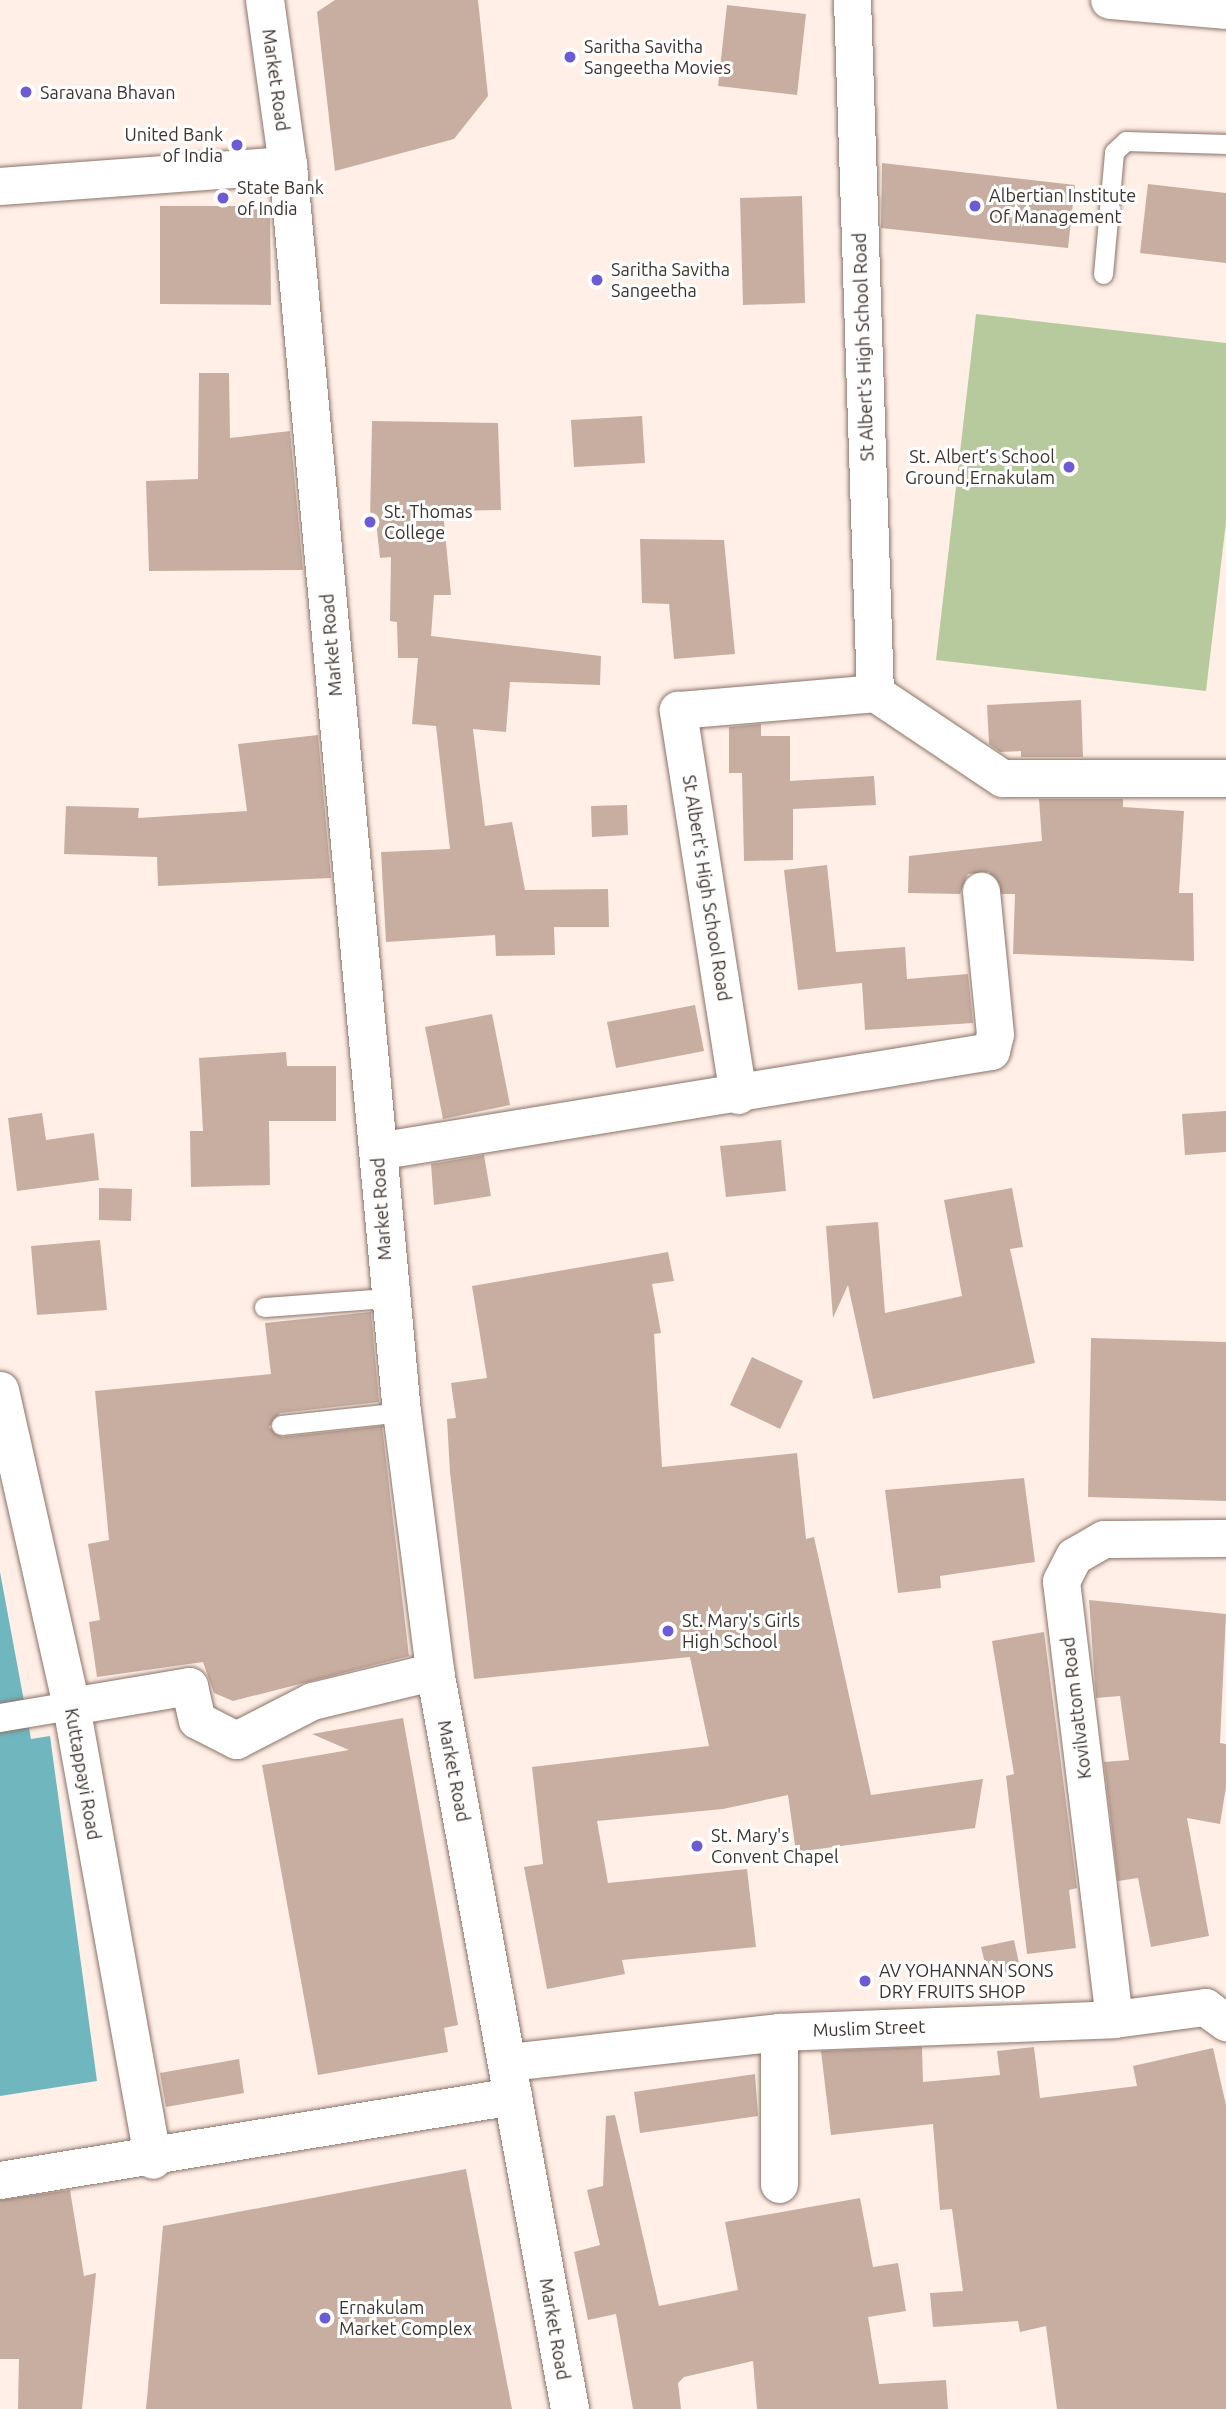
<!DOCTYPE html>
<html>
<head>
<meta charset="utf-8">
<style>
  body { margin:0 }
  #map { position:relative; width:1226px; height:2409px; overflow:hidden; background:#ffefe7; font-family:Ubuntu,sans-serif }
  div>[style] { position:absolute }
  .green>* { inset:0; background:#b7ca9e }
  .water>* { inset:0; background:#6fb6bf }
  .building>* { inset:0; background:#c7aea1 }
  .roads { filter:drop-shadow(0 0 2px #8b7367) drop-shadow(0 0 2px #8b7367) }
  .service>* { height:19px; margin:-9.5px; padding:0 9.5px; transform-origin:9.5px; border-radius:9.5px; background:#fff }
  .pedestrian>* { height:28px; margin:-14px; padding:0 14px; transform-origin:14px; border-radius:14px; background:#fff }
  .minor>* { height:37px; margin:-18.5px; padding:0 18.5px; transform-origin:18.5px; border-radius:18.5px; background:#fff }
  .tertiary>* { height:38px; margin:-19px; padding:0 19px; transform-origin:19px; border-radius:19px; background:#fff }
  .primary>* { height:38px; margin:-19px; padding:0 19px; transform-origin:19px; border-radius:19px; background:#fff }
  .dots>* { width:19px; height:19px; translate:-50% -50%; box-sizing:border-box; border:4px solid #fff; border-radius:50% }
  span { translate:-50% -50%; white-space:nowrap; text-align:center; line-height:1.15; -webkit-text-stroke:6px #fff; paint-order:stroke }
  .poi-label { font-size:18px; color:#3e342f }
  .left { translate:0 -50%; text-align:left }
  .right { translate:-100% -50%; text-align:right }
  .street-label { font-size:18px; color:#3e342f }
</style>
</head>
<body>
<div id="map">
  <div class="green">
    <i style="clip-path:polygon(976px 314px,1226px 343px,1226px 522px,1206px 691px,936px 660px)"></i>
  </div>
  <div class="water">
    <i style="clip-path:polygon(0 1572px,31px 1739px,50px 1736px,97px 2081px,0 2096px)"></i>
  </div>
  <div class="building">
    <i style="clip-path:polygon(335px 0,478px 0,488px 96px,454px 139px,335px 171px,317px 12px)"></i>
    <i style="clip-path:polygon(727px 5px,806px 14px,797px 95px,718px 86px)"></i>
    <i style="clip-path:polygon(882px 163px,1075px 185px,1068px 248px,881px 228px)"></i>
    <i style="clip-path:polygon(1148px 184px,1226px 193px,1226px 263px,1140px 253px)"></i>
    <i style="clip-path:polygon(802px 196px,805px 303px,743px 305px,740px 198px)"></i>
    <i style="clip-path:polygon(160px 206px,270px 206px,271px 305px,160px 304px)"></i>
    <i style="clip-path:polygon(199px 373px,229px 373px,230px 438px,290px 431px,303px 570px,149px 571px,146px 481px,198px 479px)"></i>
    <i style="clip-path:polygon(642px 416px,645px 463px,574px 467px,571px 420px)"></i>
    <i style="clip-path:polygon(372px 421px,498px 423px,501px 510px,443px 511px,451px 595px,434px 595px,431px 636px,601px 656px,600px 685px,510px 682px,506px 732px,473px 729px,485px 826px,512px 822px,525px 890px,608px 889px,609px 927px,554px 927px,555px 955px,496px 956px,495px 935px,386px 942px,381px 852px,450px 849px,436px 726px,412px 724px,418px 658px,398px 658px,397px 622px,390px 621px,391px 557px,380px 558px,376px 521px,370px 522px)"></i>
    <i style="clip-path:polygon(640px 539px,724px 540px,735px 654px,674px 659px,669px 604px,642px 603px)"></i>
    <i style="clip-path:polygon(1081px 700px,1083px 757px,1021px 757px,1021px 751px,1000px 752px,989px 744px,987px 705px)"></i>
    <i style="clip-path:polygon(761px 724px,761px 736px,790px 736px,790px 781px,874px 776px,876px 805px,793px 809px,793px 860px,744px 861px,742px 773px,729px 773px,729px 727px)"></i>
    <i style="clip-path:polygon(318px 735px,331px 878px,158px 886px,157px 857px,64px 854px,66px 806px,139px 808px,138px 818px,247px 811px,238px 744px)"></i>
    <i style="clip-path:polygon(1039px 799px,1123px 799px,1123px 807px,1184px 811px,1179px 893px,1193px 893px,1194px 961px,1013px 954px,1015px 894px,1002px 894px,989px 872px,968px 874px,960px 894px,908px 893px,909px 856px,1042px 841px)"></i>
    <i style="clip-path:polygon(627px 805px,628px 835px,592px 837px,591px 806px)"></i>
    <i style="clip-path:polygon(827px 865px,836px 952px,905px 947px,907px 979px,968px 974px,973px 1023px,865px 1030px,862px 983px,798px 990px,784px 870px)"></i>
    <i style="clip-path:polygon(695px 1005px,704px 1051px,616px 1068px,607px 1022px)"></i>
    <i style="clip-path:polygon(492px 1014px,510px 1105px,443px 1119px,425px 1027px)"></i>
    <i style="clip-path:polygon(286px 1052px,287px 1066px,336px 1066px,336px 1121px,269px 1121px,270px 1185px,191px 1187px,190px 1131px,203px 1131px,199px 1058px)"></i>
    <i style="clip-path:polygon(1226px 1111px,1226px 1152px,1185px 1155px,1182px 1114px)"></i>
    <i style="clip-path:polygon(42px 1113px,46px 1140px,94px 1133px,99px 1180px,17px 1191px,8px 1118px)"></i>
    <i style="clip-path:polygon(781px 1140px,786px 1191px,726px 1197px,720px 1146px)"></i>
    <i style="clip-path:polygon(484px 1155px,491px 1196px,434px 1205px,431px 1164px)"></i>
    <i style="clip-path:polygon(99px 1188px,132px 1189px,131px 1221px,99px 1220px)"></i>
    <i style="clip-path:polygon(1012px 1188px,1023px 1247px,1010px 1249px,1035px 1363px,873px 1399px,848px 1285px,833px 1318px,826px 1226px,878px 1222px,885px 1313px,962px 1296px,944px 1200px)"></i>
    <i style="clip-path:polygon(100px 1240px,107px 1310px,37px 1315px,31px 1246px)"></i>
    <i style="clip-path:polygon(668px 1252px,674px 1281px,652px 1284px,661px 1333px,654px 1334px,662px 1467px,797px 1453px,806px 1539px,814px 1537px,871px 1795px,983px 1779px,975px 1828px,796px 1852px,788px 1795px,723px 1809px,597px 1821px,608px 1883px,747px 1869px,756px 1947px,622px 1960px,625px 1974px,547px 1989px,524px 1867px,543px 1864px,532px 1767px,709px 1746px,690px 1657px,474px 1679px,450px 1472px,447px 1419px,456px 1418px,451px 1383px,487px 1378px,472px 1286px)"></i>
    <i style="clip-path:polygon(371px 1312px,379px 1402px,280px 1413px,269px 1427px,282px 1437px,382px 1426px,409px 1656px,233px 1701px,214px 1693px,203px 1662px,97px 1677px,89px 1622px,100px 1620px,88px 1544px,109px 1540px,95px 1391px,271px 1374px,265px 1323px)"></i>
    <i style="clip-path:polygon(1091px 1338px,1226px 1342px,1226px 1501px,1088px 1497px)"></i>
    <i style="clip-path:polygon(752px 1357px,803px 1381px,780px 1429px,730px 1405px)"></i>
    <i style="clip-path:polygon(1024px 1478px,1035px 1562px,940px 1576px,941px 1588px,898px 1593px,885px 1490px)"></i>
    <i style="clip-path:polygon(1089px 1600px,1226px 1614px,1220px 1743px,1226px 1744px,1226px 1787px,1220px 1824px,1187px 1818px,1209px 1936px,1151px 1947px,1138px 1878px,1118px 1881px,1104px 1762px,1129px 1760px,1120px 1696px,1096px 1698px)"></i>
    <i style="clip-path:polygon(1044px 1632px,1077px 1888px,1069px 1890px,1076px 1948px,1027px 1954px,1006px 1776px,1014px 1774px,992px 1641px)"></i>
    <i style="clip-path:polygon(403px 1718px,458px 2025px,444px 2028px,448px 2052px,318px 2075px,262px 1765px,349px 1750px,312px 1734px)"></i>
    <i style="clip-path:polygon(1014px 1940px,1020px 1968px,988px 1976px,981px 1947px)"></i>
    <i style="clip-path:polygon(922px 2047px,923px 2082px,1000px 2075px,997px 2051px,1034px 2047px,1040px 2098px,1137px 2086px,1133px 2066px,1213px 2048px,1226px 2105px,1226px 2409px,1057px 2409px,1046px 2326px,1020px 2332px,1018px 2321px,933px 2327px,930px 2293px,963px 2291px,952px 2209px,940px 2210px,933px 2124px,831px 2135px,821px 2051px)"></i>
    <i style="clip-path:polygon(239px 2059px,244px 2093px,166px 2107px,160px 2073px)"></i>
    <i style="clip-path:polygon(755px 2074px,758px 2116px,640px 2133px,634px 2092px)"></i>
    <i style="clip-path:polygon(615px 2115px,659px 2306px,738px 2290px,725px 2222px,860px 2198px,873px 2267px,898px 2263px,906px 2311px,868px 2317px,879px 2384px,946px 2380px,948px 2409px,757px 2409px,753px 2361px,684px 2377px,678px 2383px,681px 2409px,633px 2409px,616px 2314px,588px 2320px,574px 2252px,600px 2245px,587px 2190px,603px 2186px,606px 2116px)"></i>
    <i style="clip-path:polygon(466px 2169px,512px 2409px,146px 2409px,163px 2226px)"></i>
    <i style="clip-path:polygon(70px 2190px,84px 2276px,96px 2273px,82px 2409px,18px 2409px,19px 2359px,0 2359px,0 2200px)"></i>
  </div>
  <div class="roads">
    <div class="service">
      <i style="left:1103px;top:274px;width:122px;rotate:-84.8deg"></i>
      <i style="left:1114px;top:152px;width:16px;rotate:-43deg"></i>
      <i style="left:1126px;top:141px;width:100px;rotate:1.7deg"></i>
      <i style="left:264px;top:1307px;width:124px;rotate:-4.2deg"></i>
      <i style="left:281px;top:1425px;width:122px;rotate:-6.1deg"></i>
    </div>
    <div class="pedestrian">
      <i style="left:0;top:1718px;width:72px;rotate:-9.6deg"></i>
    </div>
    <div class="minor">
      <i style="left:852px;top:0;width:693px;rotate:88.1deg"></i>
      <i style="left:0;top:186px;width:289px;rotate:-4.2deg"></i>
      <i style="left:738px;top:1095px;width:390px;rotate:-98.9deg"></i>
      <i style="left:678px;top:710px;width:198px;rotate:-4.9deg"></i>
      <i style="left:875px;top:693px;width:153px;rotate:33.8deg"></i>
      <i style="left:1002px;top:778px;width:224px"></i>
      <i style="left:377px;top:1151px;width:622px;rotate:-9.25deg"></i>
      <i style="left:991px;top:1051px;width:17px;rotate:-77deg"></i>
      <i style="left:995px;top:1034px;width:144px;rotate:-95.6deg"></i>
      <i style="left:0;top:1390px;width:324px;rotate:77.3deg"></i>
      <i style="left:71px;top:1706px;width:461px;rotate:79.8deg"></i>
      <i style="left:71px;top:1706px;width:120px;rotate:-9.6deg"></i>
      <i style="left:189px;top:1686px;width:35px;rotate:77deg"></i>
      <i style="left:197px;top:1720px;width:44px;rotate:27.1deg"></i>
      <i style="left:236px;top:1740px;width:85px;rotate:-27.2deg"></i>
      <i style="left:312px;top:1701px;width:127px;rotate:-13.7deg"></i>
      <i style="left:1114px;top:2019px;width:441px;rotate:-96.9deg"></i>
      <i style="left:1061px;top:1581px;width:28px;rotate:-63deg"></i>
      <i style="left:1074px;top:1556px;width:34px;rotate:-30deg"></i>
      <i style="left:1104px;top:1539px;width:122px;rotate:-0.5deg"></i>
      <i style="left:508px;top:2062px;width:273px;rotate:-6.3deg"></i>
      <i style="left:779px;top:2032px;width:335px;rotate:-2.2deg"></i>
      <i style="left:1114px;top:2019px;width:92px;rotate:-7.5deg"></i>
      <i style="left:1205px;top:2007px;width:26px;rotate:36deg"></i>
      <i style="left:0;top:2180px;width:520px;rotate:-9.3deg"></i>
      <i style="left:779px;top:2184px;width:152px;rotate:-90deg"></i>
    </div>
    <div class="tertiary">
      <i style="left:265px;top:0;width:167px;rotate:82.1deg"></i>
      <i style="left:288px;top:165px;width:1252px;rotate:84.78deg"></i>
      <i style="left:402px;top:1412px;width:261px;rotate:82.7deg"></i>
      <i style="left:435px;top:1671px;width:750px;rotate:79.63deg"></i>
    </div>
    <div class="primary">
      <i style="left:1110px;top:0;width:116px;rotate:4.9deg"></i>
    </div>
  </div>
  <div class="dots">
    <i style="left:570px;top:57px;background:#6c5bd4"></i>
    <i style="left:26px;top:92px;background:#6c5bd4"></i>
    <i style="left:237px;top:145px;background:#6c5bd4"></i>
    <i style="left:223px;top:198px;background:#6c5bd4"></i>
    <i style="left:975px;top:206px;background:#6c5bd4"></i>
    <i style="left:597px;top:280px;background:#6c5bd4"></i>
    <i style="left:1069px;top:467px;background:#6c5bd4"></i>
    <i style="left:370px;top:522px;background:#6c5bd4"></i>
    <i style="left:668px;top:1631px;background:#6c5bd4"></i>
    <i style="left:697px;top:1846px;background:#6c5bd4"></i>
    <i style="left:865px;top:1981px;background:#6c5bd4"></i>
    <i style="left:325px;top:2318px;background:#6c5bd4"></i>
  </div>
  <div class="poi-label">
    <span class="left" style="left:584px;top:57px">Saritha Savitha<br>Sangeetha Movies</span>
    <span class="left" style="left:40px;top:92px">Saravana Bhavan</span>
    <span class="right" style="left:223px;top:145px">United Bank<br>of India</span>
    <span class="left" style="left:237px;top:198px">State Bank<br>of India</span>
    <span class="left" style="left:989px;top:206px">Albertian Institute<br>Of Management</span>
    <span class="left" style="left:611px;top:280px">Saritha Savitha<br>Sangeetha</span>
    <span class="right" style="left:1055px;top:467px">St. Albert’s School<br>Ground,Ernakulam</span>
    <span class="left" style="left:384px;top:522px">St. Thomas<br>College</span>
    <span class="left" style="left:682px;top:1631px">St. Mary's Girls<br>High School</span>
    <span class="left" style="left:711px;top:1846px">St. Mary's<br>Convent Chapel</span>
    <span class="left" style="left:879px;top:1981px">AV YOHANNAN SONS<br>DRY FRUITS SHOP</span>
    <span class="left" style="left:339px;top:2318px">Ernakulam<br>Market Complex</span>
  </div>
  <div class="street-label">
    <span style="left:276px;top:80px;rotate:82deg">Market Road</span>
    <span style="left:863px;top:347px;rotate:-92deg">St Albert's High School Road</span>
    <span style="left:331px;top:645px;rotate:-95deg">Market Road</span>
    <span style="left:707px;top:888px;rotate:81deg">St Albert's High School Road</span>
    <span style="left:381px;top:1209px;rotate:-94deg">Market Road</span>
    <span style="left:1076px;top:1708px;rotate:-97deg">Kovilvattom Road</span>
    <span style="left:454px;top:1771px;rotate:79deg">Market Road</span>
    <span style="left:83px;top:1774px;rotate:80deg">Kuttappayi Road</span>
    <span style="left:869px;top:2028px;rotate:-2deg">Muslim Street</span>
    <span style="left:555px;top:2329px;rotate:80deg">Market Road</span>
  </div>
</div>
</body>
</html>
